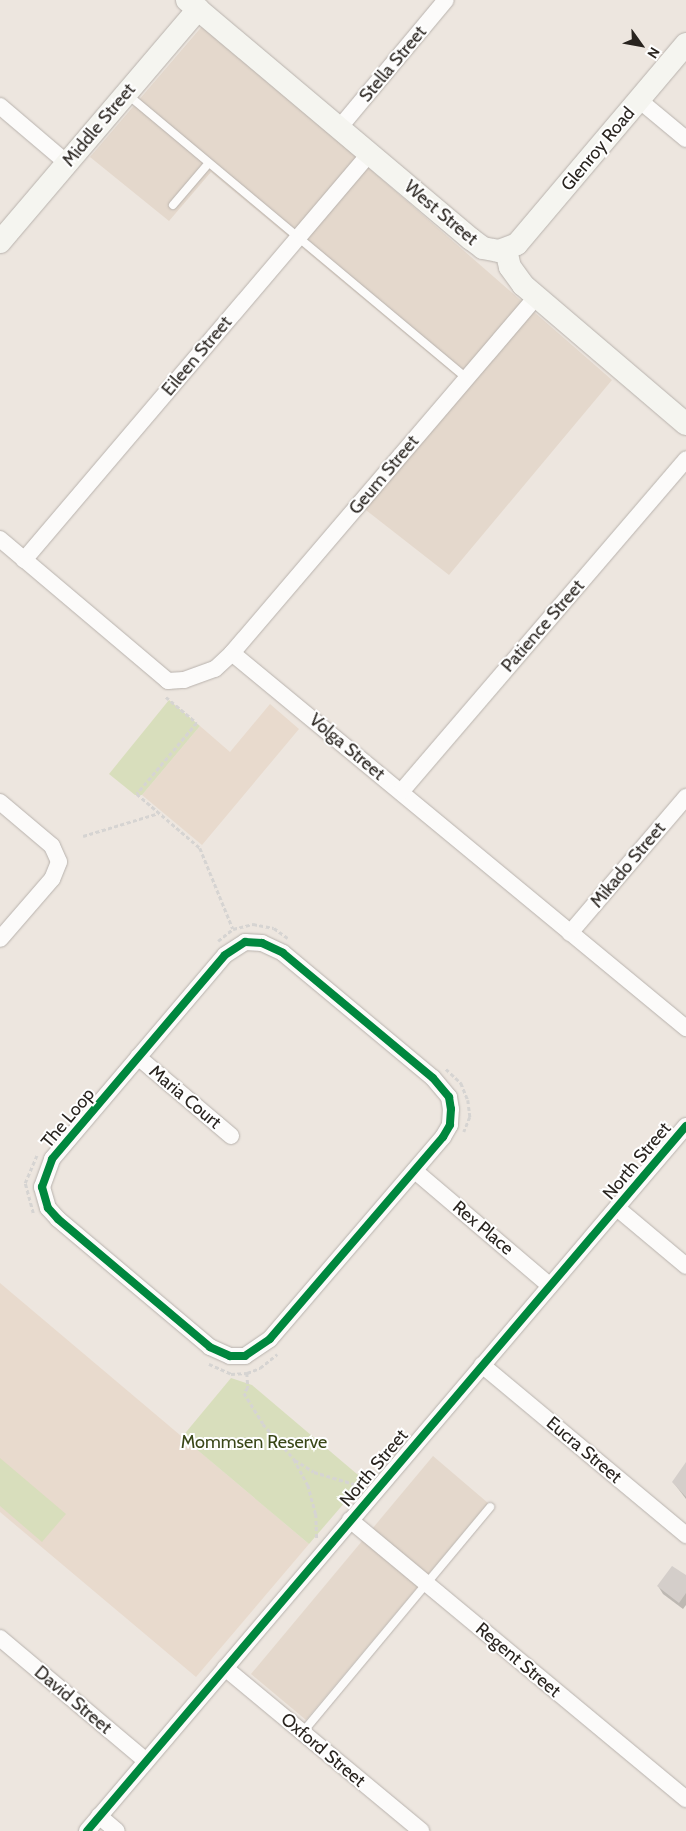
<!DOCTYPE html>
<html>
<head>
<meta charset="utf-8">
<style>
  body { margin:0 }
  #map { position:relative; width:686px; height:1831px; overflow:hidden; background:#ede6df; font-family:Cabin,sans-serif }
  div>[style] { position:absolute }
  .commercial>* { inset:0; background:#e4d8cc }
  .built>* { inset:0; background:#e8dacd }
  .green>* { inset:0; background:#d8debc }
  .shadow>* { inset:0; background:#0003 }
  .building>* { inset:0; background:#d4ceca }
  .path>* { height:2.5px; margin-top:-1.25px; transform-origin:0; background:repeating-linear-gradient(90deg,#d6d4d2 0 4px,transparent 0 6.5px) }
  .roads { filter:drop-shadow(0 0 1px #b8b2ad) drop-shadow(0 0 1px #b8b2ad) }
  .lane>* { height:8px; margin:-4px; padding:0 4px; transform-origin:4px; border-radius:4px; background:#fcfbfa }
  .street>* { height:16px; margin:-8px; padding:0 8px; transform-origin:8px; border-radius:8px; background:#fcfbfa }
  .secondary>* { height:22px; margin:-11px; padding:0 11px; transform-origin:11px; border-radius:11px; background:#f5f5f0 }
  .cycleway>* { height:8px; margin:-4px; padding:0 4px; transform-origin:4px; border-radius:4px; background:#00873e }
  span { translate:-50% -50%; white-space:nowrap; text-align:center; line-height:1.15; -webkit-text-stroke:4px #fff; paint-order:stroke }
  .street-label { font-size:18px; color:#29241f }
  .park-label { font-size:18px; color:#3a4718 }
  .north { position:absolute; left:616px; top:20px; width:50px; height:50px; -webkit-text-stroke:4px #fff; paint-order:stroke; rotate:122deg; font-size:14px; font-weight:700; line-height:20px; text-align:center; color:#29241f }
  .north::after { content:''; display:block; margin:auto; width:18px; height:22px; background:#29241f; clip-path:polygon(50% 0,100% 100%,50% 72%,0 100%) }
</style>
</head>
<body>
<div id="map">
  <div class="commercial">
    <i style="clip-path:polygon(204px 24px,612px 380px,449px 575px,362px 507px,462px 381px,211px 172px,169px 221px,90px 157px)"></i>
    <i style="clip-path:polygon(433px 1456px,488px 1503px,306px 1720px,251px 1674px)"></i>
  </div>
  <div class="built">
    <i style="clip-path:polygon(270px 704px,299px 729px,202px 845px,142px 795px,200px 726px,230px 752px)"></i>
    <i style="clip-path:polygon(0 1283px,309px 1544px,196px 1677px,0 1512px)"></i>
  </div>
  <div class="green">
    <i style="clip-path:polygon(169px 700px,200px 726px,142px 795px,135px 795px,109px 774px)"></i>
    <i style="clip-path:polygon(231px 1378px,252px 1385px,364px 1480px,309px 1544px,182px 1437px)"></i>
    <i style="clip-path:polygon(0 1458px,66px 1514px,42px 1542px,0 1506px)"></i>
  </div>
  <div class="shadow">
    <i style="clip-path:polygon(686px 1464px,686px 1499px,673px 1482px)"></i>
    <i style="clip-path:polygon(686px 1576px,686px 1605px,683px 1609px,663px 1594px,658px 1586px)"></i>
  </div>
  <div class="building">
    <i style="clip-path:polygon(686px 1462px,686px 1497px,672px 1482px)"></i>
    <i style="clip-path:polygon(672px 1566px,686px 1575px,686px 1593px,679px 1603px,657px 1586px)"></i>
  </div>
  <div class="path">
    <i style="left:166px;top:697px;width:40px;rotate:40deg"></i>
    <i style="left:197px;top:723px;width:93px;rotate:130.2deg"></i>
    <i style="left:137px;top:794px;width:83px;rotate:40.6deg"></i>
    <i style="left:200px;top:848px;width:87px;rotate:67.8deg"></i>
    <i style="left:83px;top:836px;width:79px;rotate:-16.8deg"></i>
    <i style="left:218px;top:941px;width:19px;rotate:-39deg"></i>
    <i style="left:233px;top:929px;width:21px;rotate:-14deg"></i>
    <i style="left:253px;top:924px;width:21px;rotate:11deg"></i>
    <i style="left:274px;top:928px;width:17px;rotate:36deg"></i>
    <i style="left:446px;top:1069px;width:21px;rotate:43deg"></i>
    <i style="left:461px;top:1083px;width:18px;rotate:68deg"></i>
    <i style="left:468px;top:1100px;width:17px;rotate:83deg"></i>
    <i style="left:470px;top:1117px;width:16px;rotate:112deg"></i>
    <i style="left:33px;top:1213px;width:31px;rotate:-105deg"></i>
    <i style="left:25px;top:1183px;width:30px;rotate:-67deg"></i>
    <i style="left:209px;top:1364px;width:24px;rotate:24deg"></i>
    <i style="left:231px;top:1374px;width:16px;rotate:-4deg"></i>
    <i style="left:247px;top:1373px;width:15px;rotate:86deg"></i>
    <i style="left:248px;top:1388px;width:6px;rotate:129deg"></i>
    <i style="left:244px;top:1393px;width:36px;rotate:58deg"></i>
    <i style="left:263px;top:1424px;width:47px;rotate:48.5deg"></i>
    <i style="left:294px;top:1459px;width:30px;rotate:62deg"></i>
    <i style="left:308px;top:1485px;width:30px;rotate:75deg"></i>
    <i style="left:316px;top:1514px;width:24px;rotate:88deg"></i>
    <i style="left:247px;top:1373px;width:14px;rotate:-21deg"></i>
    <i style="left:260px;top:1368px;width:22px;rotate:-39deg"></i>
    <i style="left:295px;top:1460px;width:22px;rotate:32deg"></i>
    <i style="left:314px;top:1472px;width:49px;rotate:16.6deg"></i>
  </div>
  <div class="roads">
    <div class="lane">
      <i style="left:128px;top:95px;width:441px;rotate:39.9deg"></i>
      <i style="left:173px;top:205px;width:54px;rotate:-49.5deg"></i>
      <i style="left:302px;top:1733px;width:294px;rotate:-50.2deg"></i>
    </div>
    <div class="street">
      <i style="left:639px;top:100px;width:61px;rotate:39.7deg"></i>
      <i style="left:0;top:106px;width:88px;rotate:40.4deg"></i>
      <i style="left:340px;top:127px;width:165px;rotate:-50.2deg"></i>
      <i style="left:0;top:539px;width:220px;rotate:40.2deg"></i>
      <i style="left:168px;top:681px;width:16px;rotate:-4deg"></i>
      <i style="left:184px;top:680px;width:33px;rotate:-20deg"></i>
      <i style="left:215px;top:669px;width:23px;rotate:-43deg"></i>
      <i style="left:232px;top:653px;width:589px;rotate:39.56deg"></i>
      <i style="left:24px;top:560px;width:534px;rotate:-49.63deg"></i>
      <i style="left:232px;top:653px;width:468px;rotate:-49.5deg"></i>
      <i style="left:401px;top:792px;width:438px;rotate:-49.4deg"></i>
      <i style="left:0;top:802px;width:68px;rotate:40.2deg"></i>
      <i style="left:52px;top:846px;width:17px;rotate:66deg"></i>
      <i style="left:59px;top:862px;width:18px;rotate:112deg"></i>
      <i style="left:52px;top:879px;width:79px;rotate:130.9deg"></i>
      <i style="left:570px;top:933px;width:179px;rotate:-49.5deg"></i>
      <i style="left:245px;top:942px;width:17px;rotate:3deg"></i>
      <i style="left:262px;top:943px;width:23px;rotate:25deg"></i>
      <i style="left:283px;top:953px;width:195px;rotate:39.8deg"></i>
      <i style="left:433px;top:1078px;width:25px;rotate:50deg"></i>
      <i style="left:449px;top:1097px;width:12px;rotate:81deg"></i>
      <i style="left:451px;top:1109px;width:16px;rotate:94deg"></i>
      <i style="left:450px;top:1125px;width:14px;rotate:120deg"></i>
      <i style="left:443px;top:1137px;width:266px;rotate:130.6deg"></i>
      <i style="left:270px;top:1339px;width:30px;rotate:146deg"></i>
      <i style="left:245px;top:1356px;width:15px;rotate:180deg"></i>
      <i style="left:230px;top:1356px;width:22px;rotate:-156deg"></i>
      <i style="left:210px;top:1347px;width:199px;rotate:-139.9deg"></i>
      <i style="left:58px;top:1219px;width:15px;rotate:-132deg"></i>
      <i style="left:48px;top:1208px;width:22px;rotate:-106deg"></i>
      <i style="left:42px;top:1187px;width:30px;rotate:-70deg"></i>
      <i style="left:52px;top:1159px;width:267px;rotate:-49.7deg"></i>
      <i style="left:225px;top:955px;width:24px;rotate:-33deg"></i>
      <i style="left:138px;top:1057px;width:122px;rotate:40.3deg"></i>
      <i style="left:415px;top:1171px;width:177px;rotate:40.4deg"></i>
      <i style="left:617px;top:1208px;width:90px;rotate:40deg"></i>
      <i style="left:482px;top:1365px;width:266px;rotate:39.8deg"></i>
      <i style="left:350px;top:1520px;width:437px;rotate:39.7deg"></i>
      <i style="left:0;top:1638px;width:191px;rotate:40.1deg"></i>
      <i style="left:225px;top:1668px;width:255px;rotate:39.7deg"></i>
      <i style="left:99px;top:1816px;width:23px;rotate:40deg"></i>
      <i style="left:87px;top:1831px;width:925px;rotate:-49.65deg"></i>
    </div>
    <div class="secondary">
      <i style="left:187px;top:0;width:371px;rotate:40.1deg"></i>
      <i style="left:471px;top:239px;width:15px;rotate:37deg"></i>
      <i style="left:483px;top:248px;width:16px;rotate:11deg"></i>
      <i style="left:499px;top:251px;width:19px;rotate:-21deg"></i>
      <i style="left:517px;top:244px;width:262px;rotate:-49.8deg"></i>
      <i style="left:0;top:242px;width:306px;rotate:-49.6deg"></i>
      <i style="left:506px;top:250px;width:17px;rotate:77deg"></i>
      <i style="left:510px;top:267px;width:22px;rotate:54deg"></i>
      <i style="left:523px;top:285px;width:214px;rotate:40.5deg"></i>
    </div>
  </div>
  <div class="cycleway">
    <i style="left:245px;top:942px;width:17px;rotate:3deg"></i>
    <i style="left:262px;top:943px;width:23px;rotate:25deg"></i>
    <i style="left:283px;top:953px;width:195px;rotate:39.8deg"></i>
    <i style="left:433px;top:1078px;width:25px;rotate:50deg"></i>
    <i style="left:449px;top:1097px;width:12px;rotate:81deg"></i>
    <i style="left:451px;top:1109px;width:16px;rotate:94deg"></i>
    <i style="left:450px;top:1125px;width:14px;rotate:120deg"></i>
    <i style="left:443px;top:1137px;width:266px;rotate:130.6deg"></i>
    <i style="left:270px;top:1339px;width:30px;rotate:146deg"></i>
    <i style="left:245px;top:1356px;width:15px;rotate:180deg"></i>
    <i style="left:230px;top:1356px;width:22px;rotate:-156deg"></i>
    <i style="left:210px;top:1347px;width:199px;rotate:-139.9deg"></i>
    <i style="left:58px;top:1219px;width:15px;rotate:-132deg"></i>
    <i style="left:48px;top:1208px;width:22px;rotate:-106deg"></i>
    <i style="left:42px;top:1187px;width:30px;rotate:-70deg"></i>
    <i style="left:52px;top:1159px;width:267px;rotate:-49.7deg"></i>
    <i style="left:225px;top:955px;width:24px;rotate:-33deg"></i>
    <i style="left:87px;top:1831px;width:925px;rotate:-49.65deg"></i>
  </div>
  <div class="street-label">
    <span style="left:393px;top:64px;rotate:-50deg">Stella Street</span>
    <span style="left:99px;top:125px;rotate:-50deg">Middle Street</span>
    <span style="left:598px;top:149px;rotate:-50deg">Glenroy Road</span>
    <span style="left:441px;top:213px;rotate:40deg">West Street</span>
    <span style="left:197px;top:356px;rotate:-50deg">Eileen Street</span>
    <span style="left:384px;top:475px;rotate:-50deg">Geum Street</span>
    <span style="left:543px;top:626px;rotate:-49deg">Patience Street</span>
    <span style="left:347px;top:747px;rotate:40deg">Volga Street</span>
    <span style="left:628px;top:865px;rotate:-50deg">Mikado Street</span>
    <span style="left:185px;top:1097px;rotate:40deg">Maria Court</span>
    <span style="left:68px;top:1118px;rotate:-50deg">The Loop</span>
    <span style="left:637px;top:1161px;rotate:-50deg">North Street</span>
    <span style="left:483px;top:1228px;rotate:40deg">Rex Place</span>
    <span style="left:584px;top:1450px;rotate:40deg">Eucra Street</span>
    <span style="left:374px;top:1468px;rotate:-50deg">North Street</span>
    <span style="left:518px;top:1660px;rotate:40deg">Regent Street</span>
    <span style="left:73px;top:1700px;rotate:40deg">David Street</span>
    <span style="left:323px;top:1750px;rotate:40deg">Oxford Street</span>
  </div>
  <div class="park-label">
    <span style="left:254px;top:1442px">Mommsen Reserve</span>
  </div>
  <div class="north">N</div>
</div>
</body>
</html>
